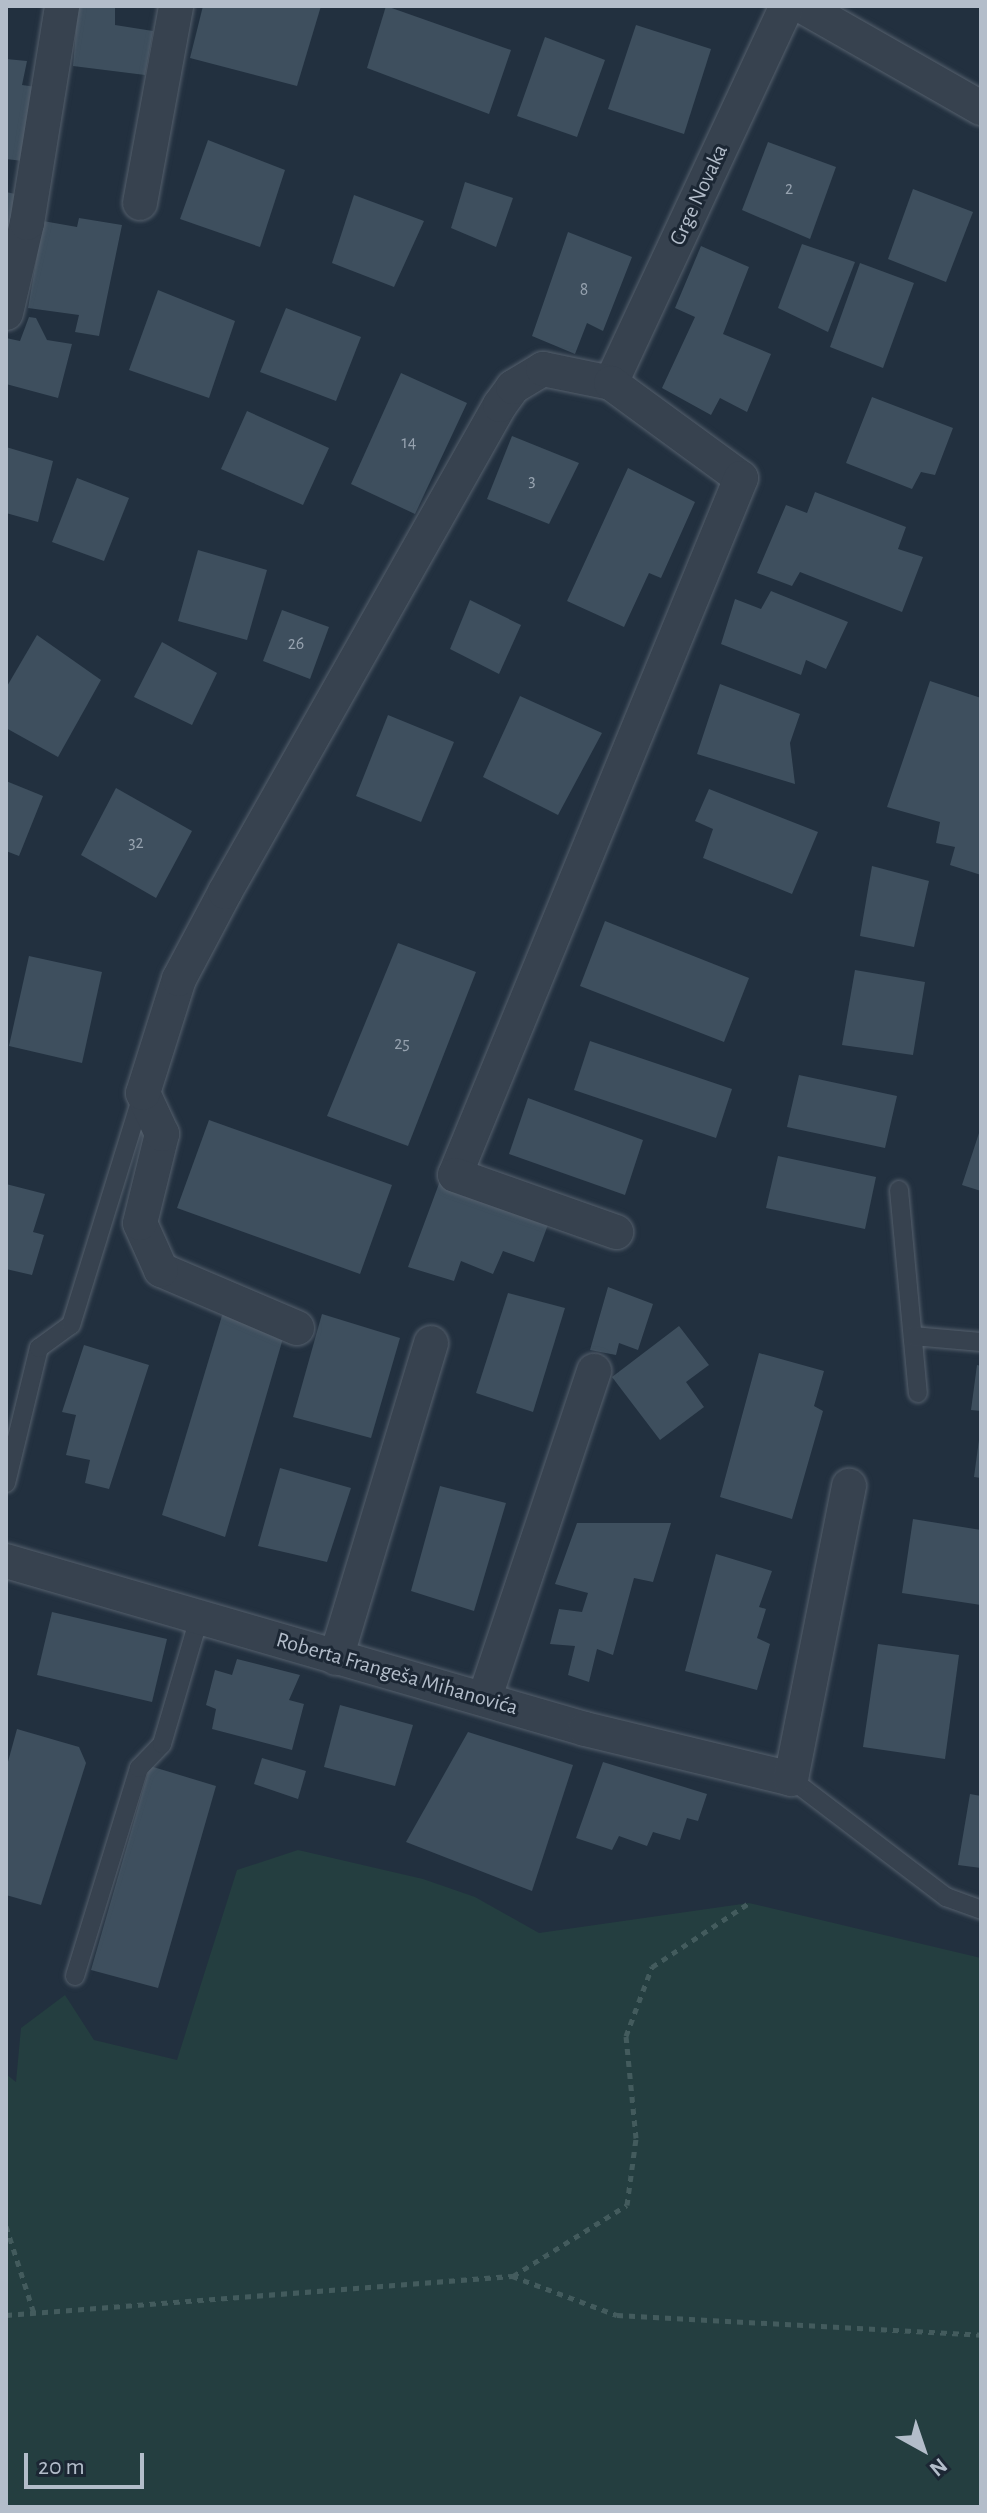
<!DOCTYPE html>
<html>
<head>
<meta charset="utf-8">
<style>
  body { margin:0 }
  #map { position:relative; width:987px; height:2513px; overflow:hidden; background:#22303f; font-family:"Alegreya Sans",sans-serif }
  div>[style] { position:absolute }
  .green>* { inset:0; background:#243e40 }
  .building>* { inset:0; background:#3e4f5e }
  .path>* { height:5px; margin-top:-2.5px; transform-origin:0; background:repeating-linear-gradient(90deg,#435b5d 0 6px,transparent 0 12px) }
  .roads { filter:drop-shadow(0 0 2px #55606d) drop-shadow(0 0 2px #55606d) }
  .lane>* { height:18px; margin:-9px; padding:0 9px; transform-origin:9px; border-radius:9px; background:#37424f }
  .street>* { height:34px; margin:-17px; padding:0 17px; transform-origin:17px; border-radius:17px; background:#37424f }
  span { translate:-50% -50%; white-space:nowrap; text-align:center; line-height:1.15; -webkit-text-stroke:6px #1c2734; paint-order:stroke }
  .number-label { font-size:18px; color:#96a2af }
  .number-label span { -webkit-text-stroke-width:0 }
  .street-label { font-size:22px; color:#b3bdca }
  .frame { position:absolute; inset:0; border:8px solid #b3bdca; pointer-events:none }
  .north { position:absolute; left:883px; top:2409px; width:80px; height:80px; -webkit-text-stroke:6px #1c2734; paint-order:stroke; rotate:140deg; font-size:22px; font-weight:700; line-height:32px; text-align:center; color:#b3bdca }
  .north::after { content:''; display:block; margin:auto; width:28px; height:36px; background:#b3bdca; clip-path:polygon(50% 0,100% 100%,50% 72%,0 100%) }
  .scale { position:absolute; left:24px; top:2453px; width:120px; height:36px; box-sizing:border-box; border:4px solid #b3bdca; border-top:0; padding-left:10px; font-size:24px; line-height:28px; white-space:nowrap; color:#b3bdca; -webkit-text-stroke:6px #1c2734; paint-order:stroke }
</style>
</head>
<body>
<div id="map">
  <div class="green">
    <i style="clip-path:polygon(298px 1850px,423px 1879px,475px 1897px,539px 1933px,749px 1903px,981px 1958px,981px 2507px,6px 2507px,6px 2074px,16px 2082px,21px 2028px,65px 1995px,94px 2040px,177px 2060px,237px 1870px)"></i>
  </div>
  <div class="building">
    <i style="clip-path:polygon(78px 6px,115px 6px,115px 25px,153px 31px,145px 75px,73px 66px)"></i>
    <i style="clip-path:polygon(203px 6px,321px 6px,297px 86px,190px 58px)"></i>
    <i style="clip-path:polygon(386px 6px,511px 50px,489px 114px,367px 68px)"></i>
    <i style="clip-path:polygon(636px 25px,711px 49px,684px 134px,608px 109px)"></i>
    <i style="clip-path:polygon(545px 37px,605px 60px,577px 137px,517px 116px)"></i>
    <i style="clip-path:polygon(6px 59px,27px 61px,22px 85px,36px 87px,23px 161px,6px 159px)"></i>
    <i style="clip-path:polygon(208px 140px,285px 170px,260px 247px,180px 219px)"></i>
    <i style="clip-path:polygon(768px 142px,836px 167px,810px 239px,742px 210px)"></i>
    <i style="clip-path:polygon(465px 182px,513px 198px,496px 247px,451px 228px)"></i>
    <i style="clip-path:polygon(913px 189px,973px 212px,946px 282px,888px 259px)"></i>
    <i style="clip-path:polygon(6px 192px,20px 195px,6px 249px)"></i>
    <i style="clip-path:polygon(354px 195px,424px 221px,394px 287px,332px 263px)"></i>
    <i style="clip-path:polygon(79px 218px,122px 225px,99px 336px,75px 332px,79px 315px,28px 308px,43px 221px,77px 227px)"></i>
    <i style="clip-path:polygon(568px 232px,632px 257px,603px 331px,587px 323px,575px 354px,532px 336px)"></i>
    <i style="clip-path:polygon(802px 244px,855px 262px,828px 332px,778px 308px)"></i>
    <i style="clip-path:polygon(701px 246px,749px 267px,723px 334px,771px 354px,747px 412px,720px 398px,711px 415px,662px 388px,695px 317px,675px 308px)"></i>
    <i style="clip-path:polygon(860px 263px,914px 283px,883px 368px,830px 347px)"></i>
    <i style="clip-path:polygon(158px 290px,235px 321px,209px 398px,129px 370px)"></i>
    <i style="clip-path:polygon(286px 308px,361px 337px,336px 401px,260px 372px)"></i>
    <i style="clip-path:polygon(29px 317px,36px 318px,47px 340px,72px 344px,58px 398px,6px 384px,6px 338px,20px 341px)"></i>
    <i style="clip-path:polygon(401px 373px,467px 403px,415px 514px,351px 484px)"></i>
    <i style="clip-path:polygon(872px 397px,953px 428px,935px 475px,921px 472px,912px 489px,846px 463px)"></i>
    <i style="clip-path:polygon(247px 411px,329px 448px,303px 505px,221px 469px)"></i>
    <i style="clip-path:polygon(512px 436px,579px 463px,549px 524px,487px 499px)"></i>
    <i style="clip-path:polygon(6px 447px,53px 461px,38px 522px,6px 513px)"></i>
    <i style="clip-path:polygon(628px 468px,695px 502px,661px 578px,649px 573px,624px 627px,567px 601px)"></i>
    <i style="clip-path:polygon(77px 478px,129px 498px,104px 561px,52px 542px)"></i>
    <i style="clip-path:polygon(815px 492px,906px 527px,898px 549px,923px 557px,902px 612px,800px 572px,792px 586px,757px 573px,786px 505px,807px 513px)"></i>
    <i style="clip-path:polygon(198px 550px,267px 570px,247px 640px,178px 621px)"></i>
    <i style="clip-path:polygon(771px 591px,848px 622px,826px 669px,806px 660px,801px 675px,721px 644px,735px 599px,761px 609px)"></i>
    <i style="clip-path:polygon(470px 600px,521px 625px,499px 674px,450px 649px)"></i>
    <i style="clip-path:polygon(282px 610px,329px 627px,310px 679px,263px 661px)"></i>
    <i style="clip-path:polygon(37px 635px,101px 680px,58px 757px,6px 728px,6px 688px)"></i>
    <i style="clip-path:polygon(162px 642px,217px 673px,192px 725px,134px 697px)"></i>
    <i style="clip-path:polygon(930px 681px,981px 698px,981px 875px,950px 865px,955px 847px,936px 843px,940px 822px,887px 807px)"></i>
    <i style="clip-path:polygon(720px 684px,800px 714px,790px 743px,795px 784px,697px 754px)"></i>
    <i style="clip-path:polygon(520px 696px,602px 733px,558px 815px,483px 777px)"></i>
    <i style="clip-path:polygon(388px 715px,454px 742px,421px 822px,356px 796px)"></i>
    <i style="clip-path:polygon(6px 781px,43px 796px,19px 856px,6px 851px)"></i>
    <i style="clip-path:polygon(116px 788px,192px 831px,156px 898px,81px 855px)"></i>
    <i style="clip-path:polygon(709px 789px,818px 832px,792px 894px,703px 858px,713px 829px,695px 821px)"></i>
    <i style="clip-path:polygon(872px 866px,929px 881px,914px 947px,860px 936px)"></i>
    <i style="clip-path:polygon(605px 921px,749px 978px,724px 1042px,580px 986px)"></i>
    <i style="clip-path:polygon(398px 943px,476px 972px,408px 1146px,327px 1116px)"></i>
    <i style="clip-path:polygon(29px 956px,102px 972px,82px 1063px,9px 1046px)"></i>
    <i style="clip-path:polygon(855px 970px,925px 982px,913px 1055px,842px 1045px)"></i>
    <i style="clip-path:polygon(590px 1041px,732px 1089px,716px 1138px,574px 1090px)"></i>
    <i style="clip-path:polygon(799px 1075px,897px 1096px,885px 1148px,787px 1127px)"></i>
    <i style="clip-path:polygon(528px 1098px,643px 1140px,625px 1195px,509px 1154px)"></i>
    <i style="clip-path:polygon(209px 1120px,392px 1185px,360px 1274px,177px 1208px)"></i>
    <i style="clip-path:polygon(980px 1130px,981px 1130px,981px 1191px,962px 1185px)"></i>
    <i style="clip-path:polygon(778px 1156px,876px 1177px,865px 1229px,766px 1208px)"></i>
    <i style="clip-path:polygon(440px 1181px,549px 1222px,534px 1262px,503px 1251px,493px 1274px,461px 1261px,454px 1281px,408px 1267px)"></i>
    <i style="clip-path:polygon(6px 1184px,45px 1194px,33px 1232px,44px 1235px,32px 1275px,6px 1269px)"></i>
    <i style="clip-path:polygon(608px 1287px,653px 1304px,638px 1350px,619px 1343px,616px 1355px,590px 1350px)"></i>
    <i style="clip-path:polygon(508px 1293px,565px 1308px,533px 1412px,476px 1393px)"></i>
    <i style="clip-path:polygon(224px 1309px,286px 1328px,225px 1537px,162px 1515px)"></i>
    <i style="clip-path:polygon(322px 1314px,400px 1338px,371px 1438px,293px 1417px)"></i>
    <i style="clip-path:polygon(679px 1326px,709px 1365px,686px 1382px,704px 1407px,660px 1440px,612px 1377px)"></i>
    <i style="clip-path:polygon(84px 1345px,149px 1365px,109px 1489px,85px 1483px,90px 1460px,66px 1455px,76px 1415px,62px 1412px)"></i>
    <i style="clip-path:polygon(759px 1353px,824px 1371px,814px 1406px,823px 1411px,792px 1519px,720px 1497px)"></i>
    <i style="clip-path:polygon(977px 1365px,981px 1366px,981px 1411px,971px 1410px)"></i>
    <i style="clip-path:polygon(979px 1440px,981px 1440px,981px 1478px,974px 1477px)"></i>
    <i style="clip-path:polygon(280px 1468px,351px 1488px,327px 1562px,258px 1546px)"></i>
    <i style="clip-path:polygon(440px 1486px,506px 1503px,474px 1611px,411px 1591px)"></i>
    <i style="clip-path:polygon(913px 1519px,981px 1530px,981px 1605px,902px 1593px)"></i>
    <i style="clip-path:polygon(577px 1523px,671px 1523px,653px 1582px,634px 1578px,613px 1655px,597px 1649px,589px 1682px,568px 1675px,575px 1646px,550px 1644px,559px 1609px,582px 1612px,588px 1593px,555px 1584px)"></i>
    <i style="clip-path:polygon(716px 1554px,772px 1571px,759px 1607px,766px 1609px,757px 1638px,770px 1644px,757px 1690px,685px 1671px)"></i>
    <i style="clip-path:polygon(52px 1612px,167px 1639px,152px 1702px,37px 1675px)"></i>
    <i style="clip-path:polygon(878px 1644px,959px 1655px,945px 1759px,863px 1747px)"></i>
    <i style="clip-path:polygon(237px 1659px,300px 1675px,289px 1700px,304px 1704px,292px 1750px,212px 1729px,216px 1709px,206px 1705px,215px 1670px,232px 1675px)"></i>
    <i style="clip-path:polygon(340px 1705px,413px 1725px,395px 1786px,324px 1767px)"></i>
    <i style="clip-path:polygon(17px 1729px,79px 1747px,86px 1763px,41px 1905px,6px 1895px,6px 1769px)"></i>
    <i style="clip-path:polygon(468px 1732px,573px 1765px,532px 1891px,406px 1842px)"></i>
    <i style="clip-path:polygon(262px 1758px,306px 1771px,298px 1799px,254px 1784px)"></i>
    <i style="clip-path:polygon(603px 1762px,707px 1794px,698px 1821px,687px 1818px,680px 1840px,653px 1832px,647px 1846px,619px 1836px,612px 1850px,576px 1838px)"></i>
    <i style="clip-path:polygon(150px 1766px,216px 1786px,158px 1988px,91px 1970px)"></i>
    <i style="clip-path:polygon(970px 1794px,981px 1796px,981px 1868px,958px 1865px)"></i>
  </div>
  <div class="path">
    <i style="left:6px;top:2226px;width:91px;rotate:72.2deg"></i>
    <i style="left:513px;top:2276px;width:134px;rotate:-31.9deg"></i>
    <i style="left:627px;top:2205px;width:68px;rotate:-82.3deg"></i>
    <i style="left:636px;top:2138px;width:102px;rotate:-95.6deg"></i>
    <i style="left:626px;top:2036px;width:74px;rotate:-69.4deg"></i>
    <i style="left:652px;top:1967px;width:116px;rotate:-33.4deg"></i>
    <i style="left:6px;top:2315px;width:508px;rotate:-4.41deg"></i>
    <i style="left:512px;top:2276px;width:112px;rotate:20.4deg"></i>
    <i style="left:617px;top:2315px;width:365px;rotate:3.1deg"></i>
  </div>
  <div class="roads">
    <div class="lane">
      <i style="left:899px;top:1190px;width:204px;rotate:84.7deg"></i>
      <i style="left:913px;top:1336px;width:68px;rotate:5deg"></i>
      <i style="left:6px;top:1483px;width:139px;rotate:-76.3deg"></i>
      <i style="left:39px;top:1348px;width:39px;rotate:-36deg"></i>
      <i style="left:71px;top:1325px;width:240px;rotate:-72.8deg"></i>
      <i style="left:791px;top:1779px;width:195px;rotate:37.3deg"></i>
      <i style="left:946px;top:1897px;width:37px;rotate:20deg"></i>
      <i style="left:75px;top:1976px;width:218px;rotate:-72.9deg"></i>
      <i style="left:139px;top:1768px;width:33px;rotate:-46deg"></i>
      <i style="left:162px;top:1744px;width:131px;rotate:-73.6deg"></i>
    </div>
    <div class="street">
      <i style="left:802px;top:6px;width:206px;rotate:29.7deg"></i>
      <i style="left:140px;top:203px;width:200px;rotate:-79.6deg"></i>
      <i style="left:6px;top:313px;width:92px;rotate:-76.9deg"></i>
      <i style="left:27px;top:223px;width:220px;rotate:-80.8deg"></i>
      <i style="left:611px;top:383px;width:416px;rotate:-65deg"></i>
      <i style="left:297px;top:1328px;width:148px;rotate:-156.9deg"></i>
      <i style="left:161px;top:1270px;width:51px;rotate:-114.1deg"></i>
      <i style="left:140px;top:1223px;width:92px;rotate:-76.1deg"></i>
      <i style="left:162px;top:1134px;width:45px;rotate:-114.9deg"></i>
      <i style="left:143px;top:1093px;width:120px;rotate:-72.5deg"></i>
      <i style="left:179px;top:979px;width:98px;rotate:-62.1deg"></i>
      <i style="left:225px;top:892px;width:559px;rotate:-60.55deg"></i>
      <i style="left:500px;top:405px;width:22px;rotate:-54deg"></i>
      <i style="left:513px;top:387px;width:35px;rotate:-31deg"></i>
      <i style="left:543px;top:369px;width:69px;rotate:11.6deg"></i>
      <i style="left:611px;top:383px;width:161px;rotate:36.2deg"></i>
      <i style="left:741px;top:478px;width:753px;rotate:112.31deg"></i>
      <i style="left:455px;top:1175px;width:171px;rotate:19.5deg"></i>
      <i style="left:6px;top:1561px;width:603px;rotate:16.18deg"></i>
      <i style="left:585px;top:1729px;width:212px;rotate:13.6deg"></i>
      <i style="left:791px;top:1779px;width:299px;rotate:-78.8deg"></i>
      <i style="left:336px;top:1658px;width:329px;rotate:-73.2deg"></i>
      <i style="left:485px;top:1697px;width:344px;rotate:-71.5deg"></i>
    </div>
  </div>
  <div class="number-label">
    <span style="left:789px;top:189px">2</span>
    <span style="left:584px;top:290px">8</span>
    <span style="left:409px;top:443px">14</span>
    <span style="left:532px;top:481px">3</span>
    <span style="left:296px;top:644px">26</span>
    <span style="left:136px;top:843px">32</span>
    <span style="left:402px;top:1044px">25</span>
  </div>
  <div class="street-label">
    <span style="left:699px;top:195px;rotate:-65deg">Grge Novaka</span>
    <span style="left:397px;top:1674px;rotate:16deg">Roberta Frangeša Mihanovića</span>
  </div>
  <div class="frame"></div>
  <div class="north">N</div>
  <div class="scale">20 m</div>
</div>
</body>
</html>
